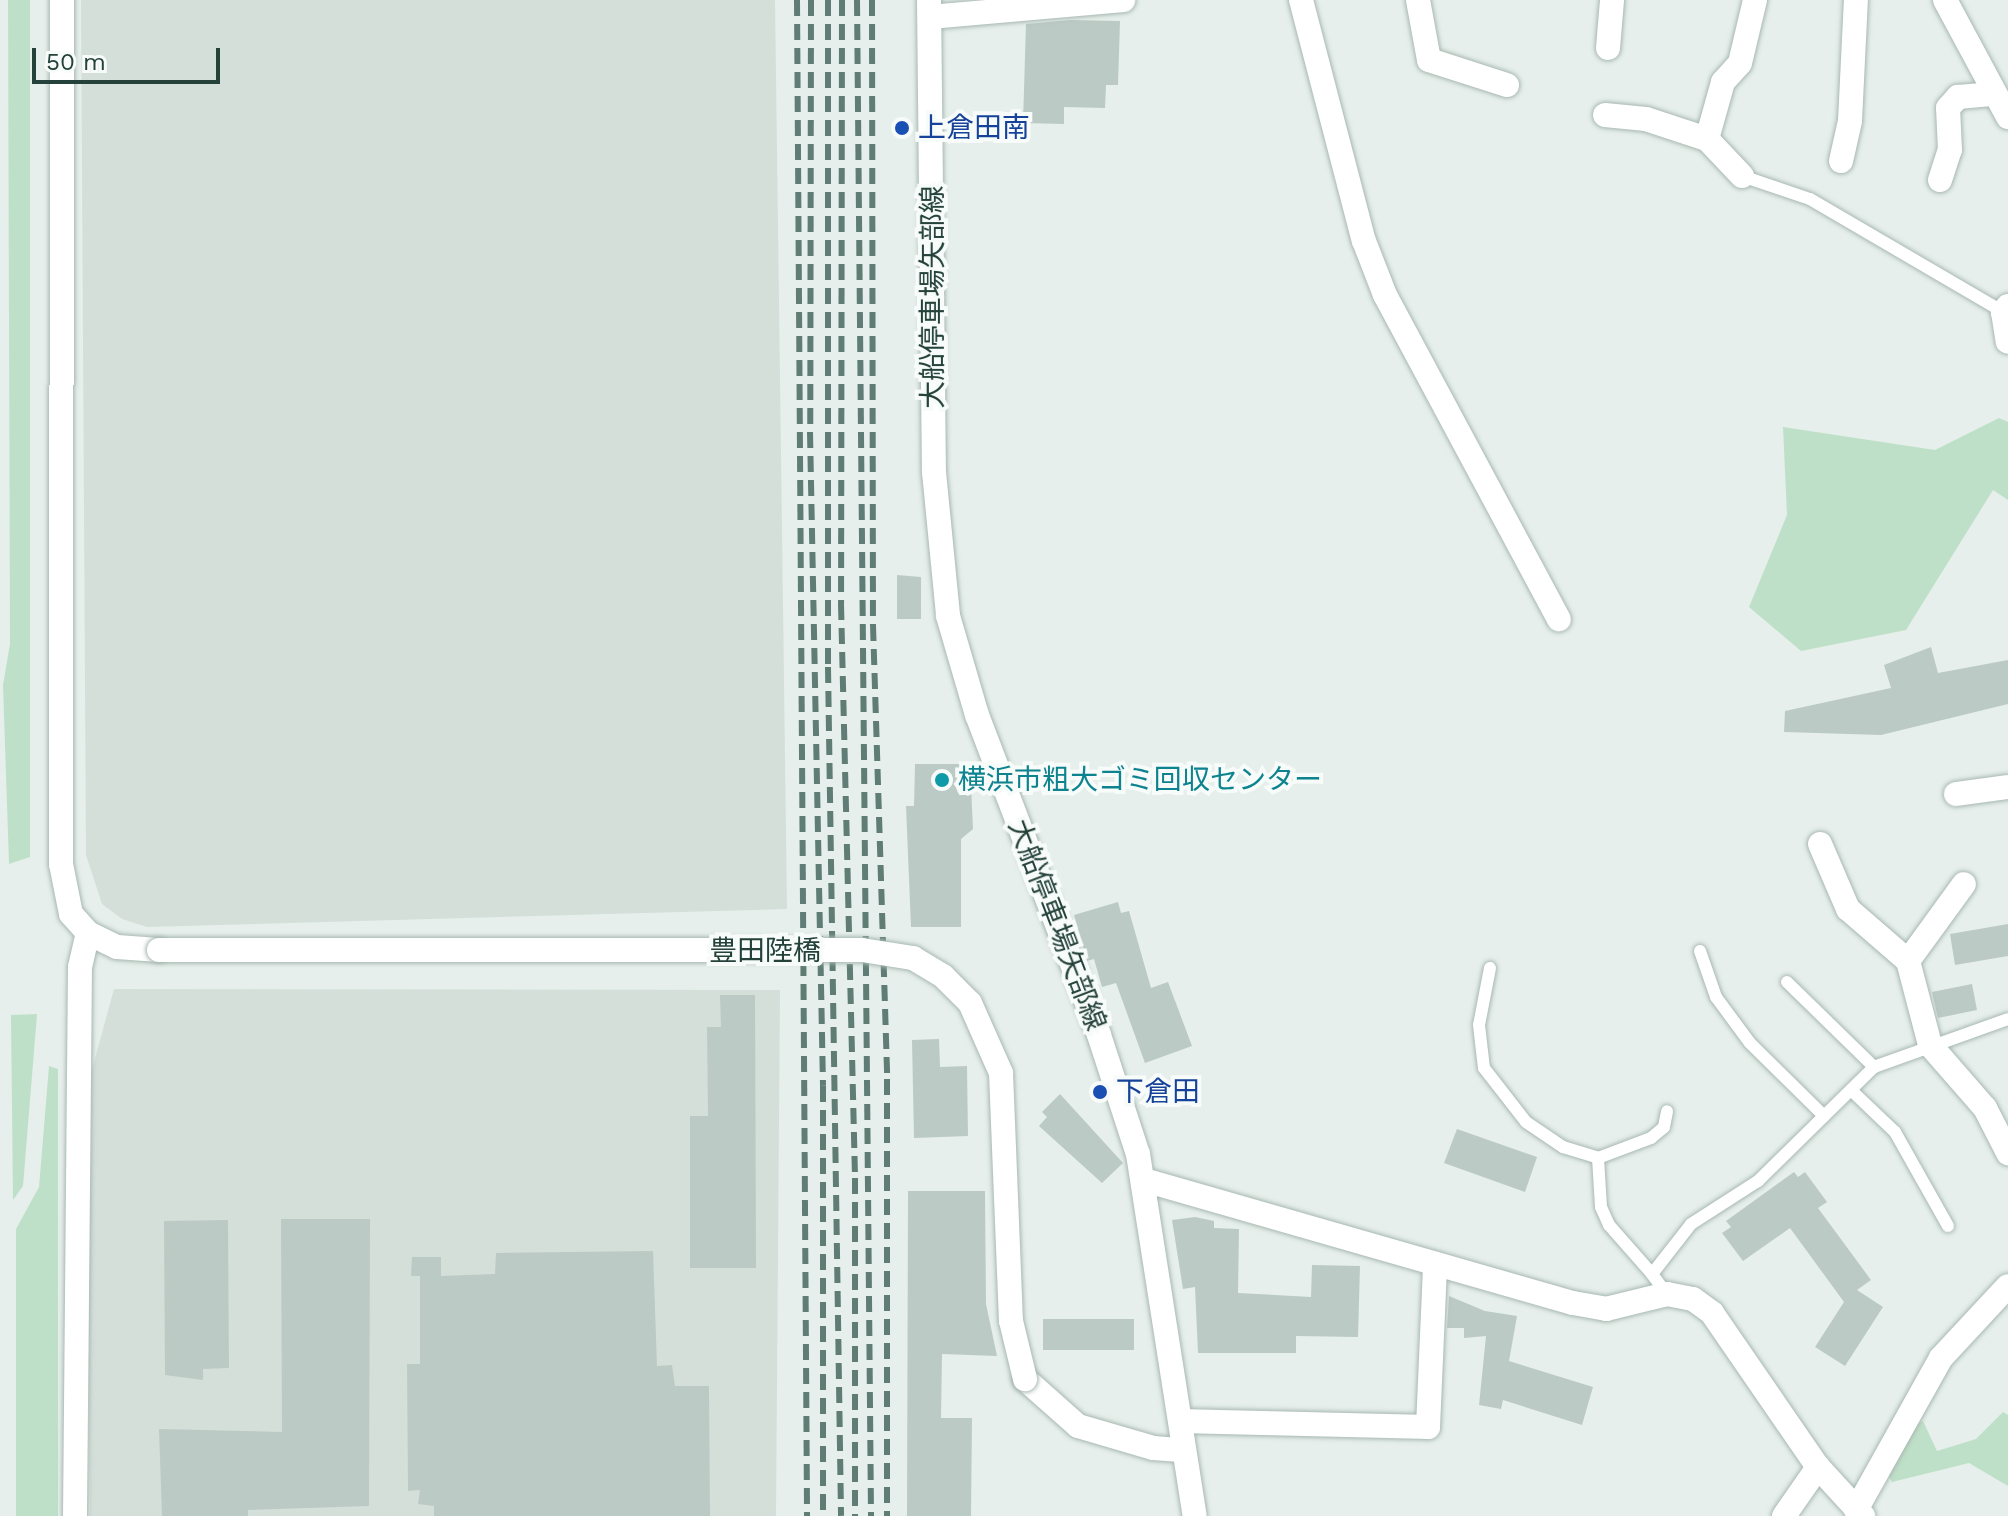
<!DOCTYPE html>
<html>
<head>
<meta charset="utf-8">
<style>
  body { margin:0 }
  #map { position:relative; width:2008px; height:1516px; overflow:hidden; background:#e6efeb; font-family:"Work Sans","Noto Sans JP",sans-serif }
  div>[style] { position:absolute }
  .built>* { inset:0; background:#d4dfda }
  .green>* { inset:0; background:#bfe0c8 }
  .building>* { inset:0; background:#bbcac4 }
  .roads { filter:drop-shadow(0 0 2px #a8b8b2) drop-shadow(0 0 2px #a8b8b2) }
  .service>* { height:12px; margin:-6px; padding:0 6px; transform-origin:6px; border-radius:6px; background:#fff }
  .minor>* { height:24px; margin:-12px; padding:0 12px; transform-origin:12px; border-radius:12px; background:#fff }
  .tertiary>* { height:24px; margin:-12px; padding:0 12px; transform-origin:12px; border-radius:12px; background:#fff }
  .secondary>* { height:24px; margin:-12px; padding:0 12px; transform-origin:12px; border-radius:12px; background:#fff }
  .rail>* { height:6px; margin-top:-3px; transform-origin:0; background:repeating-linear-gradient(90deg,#5f7d75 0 16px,transparent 0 24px) }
  .bridges { filter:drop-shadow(0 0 2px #a8b8b2) drop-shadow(0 0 2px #a8b8b2) }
  .tertiary-bridge>* { height:24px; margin:-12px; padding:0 12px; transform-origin:12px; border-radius:12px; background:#fff }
  .dots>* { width:22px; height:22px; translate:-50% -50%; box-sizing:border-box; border:4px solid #f7fbf9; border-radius:50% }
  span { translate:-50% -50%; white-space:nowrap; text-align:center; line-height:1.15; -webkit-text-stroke:8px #f7fbf9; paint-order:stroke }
  .transit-label { font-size:28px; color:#164399 }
  .left { translate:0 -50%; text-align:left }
  .street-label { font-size:28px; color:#24423a }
  .culture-label { font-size:28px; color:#0d838f }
  .scale { position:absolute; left:32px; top:48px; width:188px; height:36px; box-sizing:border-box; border:4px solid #24423a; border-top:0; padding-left:10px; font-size:24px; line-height:28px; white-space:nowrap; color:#24423a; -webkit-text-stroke:6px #f7fbf9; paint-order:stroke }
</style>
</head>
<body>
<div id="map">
  <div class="built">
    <i style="clip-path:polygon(81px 0,775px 0,787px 909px,147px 927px,122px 919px,102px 904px,86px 855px)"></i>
    <i style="clip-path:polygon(114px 989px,780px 990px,776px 1516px,90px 1516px,87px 1088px)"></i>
  </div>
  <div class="green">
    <i style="clip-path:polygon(8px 0,30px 0,30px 857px,9px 864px,3px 685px,10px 644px)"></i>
    <i style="clip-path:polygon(1999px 418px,2008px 422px,2008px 500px,1993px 490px,1906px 630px,1801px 651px,1749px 607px,1787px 515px,1783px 427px,1935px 450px)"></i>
    <i style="clip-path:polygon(37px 1014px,23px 1186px,13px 1200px,11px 1015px)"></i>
    <i style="clip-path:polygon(49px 1066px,58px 1069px,58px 1516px,16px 1516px,16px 1229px,39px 1187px)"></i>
    <i style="clip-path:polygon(2003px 1412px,2008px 1415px,2008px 1486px,1969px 1463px,1892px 1482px,1888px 1475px,1912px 1426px,1923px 1421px,1937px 1451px,1976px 1439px)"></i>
  </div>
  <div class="building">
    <i style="clip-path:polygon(1070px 20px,1120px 21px,1118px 85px,1106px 85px,1105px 108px,1064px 107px,1064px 124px,1023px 123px,1026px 24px)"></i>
    <i style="clip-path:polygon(897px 575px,921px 577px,921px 619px,897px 619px)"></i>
    <i style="clip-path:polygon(1931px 647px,1938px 673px,2008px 660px,2008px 704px,1881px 735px,1784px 732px,1785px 711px,1891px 688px,1884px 665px)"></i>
    <i style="clip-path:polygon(915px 764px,970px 764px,973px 829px,961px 839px,961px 927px,911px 927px,906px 806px,914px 806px)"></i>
    <i style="clip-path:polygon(1118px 902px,1121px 913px,1129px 911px,1151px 988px,1168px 982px,1192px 1046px,1145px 1063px,1116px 983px,1102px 987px,1094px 959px,1087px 961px,1074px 915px)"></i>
    <i style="clip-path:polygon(2008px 924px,2008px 956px,1955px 965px,1950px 934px)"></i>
    <i style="clip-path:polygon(1972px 984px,1977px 1010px,1938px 1018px,1932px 992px)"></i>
    <i style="clip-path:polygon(720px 995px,755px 995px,756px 1268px,690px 1268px,690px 1116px,708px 1116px,707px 1027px,721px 1027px)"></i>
    <i style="clip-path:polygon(939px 1039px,940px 1067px,967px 1066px,968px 1136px,914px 1138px,912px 1040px)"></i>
    <i style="clip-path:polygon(1060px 1094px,1123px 1163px,1102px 1183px,1039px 1126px,1047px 1117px,1042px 1112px)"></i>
    <i style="clip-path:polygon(1457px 1129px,1537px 1157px,1525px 1192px,1444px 1163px)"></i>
    <i style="clip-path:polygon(1794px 1172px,1798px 1177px,1805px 1172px,1827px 1202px,1818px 1208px,1871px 1280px,1857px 1290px,1883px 1307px,1845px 1366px,1815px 1347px,1844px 1302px,1790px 1228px,1743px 1261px,1722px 1233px,1731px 1227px,1726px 1221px)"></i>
    <i style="clip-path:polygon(908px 1191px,985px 1191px,986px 1304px,997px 1356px,942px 1354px,941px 1418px,972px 1418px,971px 1516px,907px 1516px)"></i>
    <i style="clip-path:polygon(1195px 1217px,1214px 1221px,1214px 1228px,1239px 1229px,1238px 1293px,1311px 1297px,1312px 1265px,1360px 1266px,1358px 1337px,1296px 1336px,1296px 1353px,1198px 1353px,1195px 1287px,1183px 1289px,1172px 1220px)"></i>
    <i style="clip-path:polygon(281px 1219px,370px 1219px,369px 1506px,248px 1510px,248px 1516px,162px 1516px,159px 1429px,282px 1432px)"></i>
    <i style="clip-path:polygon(228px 1220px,229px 1368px,203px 1369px,203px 1380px,165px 1375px,164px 1221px)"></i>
    <i style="clip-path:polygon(653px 1251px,657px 1366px,672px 1365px,675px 1386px,709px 1386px,710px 1516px,434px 1516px,434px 1506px,418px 1504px,420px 1490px,408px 1491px,407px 1364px,420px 1364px,420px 1276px,411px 1276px,412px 1257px,441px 1257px,441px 1276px,495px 1274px,496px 1253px)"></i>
    <i style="clip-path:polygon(1449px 1296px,1485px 1311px,1517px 1316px,1509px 1361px,1593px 1387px,1582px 1425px,1503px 1400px,1501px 1409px,1479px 1405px,1486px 1336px,1464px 1338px,1464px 1328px,1447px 1328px)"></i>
    <i style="clip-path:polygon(1043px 1319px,1134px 1319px,1134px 1350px,1043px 1350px)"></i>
  </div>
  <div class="roads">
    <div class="service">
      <i style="left:1742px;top:176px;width:72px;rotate:18.7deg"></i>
      <i style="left:1810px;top:199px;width:224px;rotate:30.3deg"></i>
      <i style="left:1700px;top:951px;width:49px;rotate:70.8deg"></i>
      <i style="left:1716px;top:997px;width:57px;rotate:53.5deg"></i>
      <i style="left:1750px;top:1043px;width:104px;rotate:44.6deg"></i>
      <i style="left:1490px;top:968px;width:58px;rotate:100.9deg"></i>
      <i style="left:1479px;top:1025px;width:43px;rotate:83.4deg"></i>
      <i style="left:1484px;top:1068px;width:68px;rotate:52.1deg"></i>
      <i style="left:1526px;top:1122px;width:45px;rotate:34deg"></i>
      <i style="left:1563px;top:1147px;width:37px;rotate:17deg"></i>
      <i style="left:1598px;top:1158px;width:57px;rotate:-20.7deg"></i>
      <i style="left:1651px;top:1138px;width:17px;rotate:-40deg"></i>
      <i style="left:1664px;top:1127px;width:16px;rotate:-79deg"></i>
      <i style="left:1787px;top:982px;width:122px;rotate:44.3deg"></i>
      <i style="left:1851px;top:1090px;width:61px;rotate:43.7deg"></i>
      <i style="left:1895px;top:1132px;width:108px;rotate:60.6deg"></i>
      <i style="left:1598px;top:1158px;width:49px;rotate:86.5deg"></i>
      <i style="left:1601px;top:1207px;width:20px;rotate:66deg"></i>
      <i style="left:1609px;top:1225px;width:65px;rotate:48.7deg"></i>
      <i style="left:1667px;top:1294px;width:25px;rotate:-127deg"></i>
      <i style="left:1652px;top:1274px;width:63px;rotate:-52deg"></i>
      <i style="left:1691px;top:1224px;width:80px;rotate:-32.7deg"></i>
      <i style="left:1758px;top:1181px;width:163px;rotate:-44.5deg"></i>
      <i style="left:1874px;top:1067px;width:142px;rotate:-19.7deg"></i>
    </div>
    <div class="minor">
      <i style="left:1301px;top:0;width:249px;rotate:75.4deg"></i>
      <i style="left:1364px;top:241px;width:58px;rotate:68.7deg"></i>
      <i style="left:1385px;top:295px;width:368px;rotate:61.8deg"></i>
      <i style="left:1418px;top:0;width:61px;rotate:79.6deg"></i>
      <i style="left:1429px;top:60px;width:82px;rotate:17.8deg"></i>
      <i style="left:1945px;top:0;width:133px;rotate:61.7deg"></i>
      <i style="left:930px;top:17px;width:194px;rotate:-5deg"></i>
      <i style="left:1608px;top:48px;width:48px;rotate:-85.2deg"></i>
      <i style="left:1605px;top:115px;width:41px;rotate:5.6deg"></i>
      <i style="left:1646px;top:119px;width:64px;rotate:18.2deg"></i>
      <i style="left:1707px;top:139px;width:51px;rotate:46.6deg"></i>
      <i style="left:1707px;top:139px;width:59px;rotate:-74.3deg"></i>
      <i style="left:1723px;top:82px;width:25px;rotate:-48deg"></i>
      <i style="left:1740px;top:63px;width:65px;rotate:-76.6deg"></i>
      <i style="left:1841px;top:161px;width:41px;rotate:-77.3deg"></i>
      <i style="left:1850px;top:121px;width:121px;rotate:-87.2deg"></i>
      <i style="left:1940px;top:180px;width:32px;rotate:-72deg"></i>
      <i style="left:1950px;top:150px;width:42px;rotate:-92.7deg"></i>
      <i style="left:1948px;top:108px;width:15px;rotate:-48deg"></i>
      <i style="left:1958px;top:97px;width:36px;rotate:-5deg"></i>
      <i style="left:2008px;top:306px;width:8px;rotate:130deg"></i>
      <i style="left:2003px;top:312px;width:30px;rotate:81deg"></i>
      <i style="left:1956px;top:794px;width:52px;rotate:-7.7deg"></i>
      <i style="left:1820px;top:844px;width:71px;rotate:66.7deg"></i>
      <i style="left:1848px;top:909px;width:79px;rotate:40.9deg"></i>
      <i style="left:1908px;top:961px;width:87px;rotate:75.3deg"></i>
      <i style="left:1930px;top:1045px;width:84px;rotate:48.9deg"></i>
      <i style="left:1985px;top:1108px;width:51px;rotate:62.9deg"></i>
      <i style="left:1908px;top:961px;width:95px;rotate:-54deg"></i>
      <i style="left:1181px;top:1421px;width:247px;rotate:1.4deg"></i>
      <i style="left:1428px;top:1427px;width:162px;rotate:-87.5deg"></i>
      <i style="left:1856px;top:1510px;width:174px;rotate:-60.8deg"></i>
      <i style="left:1941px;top:1358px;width:98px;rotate:-47.1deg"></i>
      <i style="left:75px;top:1516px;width:549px;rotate:-89.48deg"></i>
      <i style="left:80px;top:967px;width:35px;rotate:-77deg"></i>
      <i style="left:1784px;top:1516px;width:60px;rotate:-55.2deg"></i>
    </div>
    <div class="tertiary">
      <i style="left:62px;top:0;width:864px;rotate:90.07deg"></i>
      <i style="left:61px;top:864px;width:51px;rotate:78.7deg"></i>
      <i style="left:71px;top:914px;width:25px;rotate:48deg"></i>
      <i style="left:88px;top:933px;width:32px;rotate:26deg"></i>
      <i style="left:117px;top:947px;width:42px;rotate:4.1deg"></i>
      <i style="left:1144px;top:1180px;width:446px;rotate:16deg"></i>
      <i style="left:1573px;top:1303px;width:34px;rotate:10deg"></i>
      <i style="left:1606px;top:1309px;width:63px;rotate:-13.8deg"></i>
      <i style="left:1667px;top:1294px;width:26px;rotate:11deg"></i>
      <i style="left:1693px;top:1299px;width:24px;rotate:36deg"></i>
      <i style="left:1712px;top:1313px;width:187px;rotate:55.5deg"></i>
      <i style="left:1818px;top:1467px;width:67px;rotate:47.4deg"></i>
      <i style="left:1025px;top:1379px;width:71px;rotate:41.6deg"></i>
      <i style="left:1078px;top:1426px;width:78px;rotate:16.3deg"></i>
      <i style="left:1153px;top:1448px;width:31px;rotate:4deg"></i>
    </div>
    <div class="secondary">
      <i style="left:929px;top:0;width:472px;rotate:89.4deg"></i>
      <i style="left:934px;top:472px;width:145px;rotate:84.4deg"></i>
      <i style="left:948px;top:616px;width:103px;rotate:73.7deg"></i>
      <i style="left:977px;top:715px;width:342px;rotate:69.1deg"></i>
      <i style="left:1099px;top:1035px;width:125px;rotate:71.9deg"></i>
      <i style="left:1138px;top:1154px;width:366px;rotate:81.1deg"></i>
    </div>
  </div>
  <div class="rail">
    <i style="left:797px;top:0;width:1516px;rotate:89.62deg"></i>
    <i style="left:811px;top:0;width:432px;rotate:90.1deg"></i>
    <i style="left:810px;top:432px;width:654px;rotate:88.86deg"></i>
    <i style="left:823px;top:1086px;width:430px;rotate:90deg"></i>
    <i style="left:828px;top:0;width:667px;rotate:90deg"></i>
    <i style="left:828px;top:667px;width:849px;rotate:89.12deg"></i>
    <i style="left:842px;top:0;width:604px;rotate:90.09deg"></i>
    <i style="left:841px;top:604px;width:574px;rotate:88.6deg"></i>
    <i style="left:855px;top:1178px;width:338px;rotate:90deg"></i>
    <i style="left:857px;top:0;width:1516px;rotate:89.47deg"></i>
    <i style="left:872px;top:0;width:625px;rotate:89.91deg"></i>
    <i style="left:873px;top:625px;width:454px;rotate:88.2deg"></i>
    <i style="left:887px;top:1079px;width:437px;rotate:90deg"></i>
  </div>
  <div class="bridges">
    <div class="tertiary-bridge">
      <i style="left:159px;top:950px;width:703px"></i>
      <i style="left:862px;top:950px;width:52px;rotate:8.9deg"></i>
      <i style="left:913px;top:958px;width:35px;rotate:31deg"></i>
      <i style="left:943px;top:976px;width:38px;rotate:45deg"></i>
      <i style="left:970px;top:1003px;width:77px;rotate:66.1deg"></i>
      <i style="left:1001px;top:1073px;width:248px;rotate:87.7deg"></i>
      <i style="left:1011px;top:1321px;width:60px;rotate:76.4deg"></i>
    </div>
  </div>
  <div class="dots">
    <i style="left:902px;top:128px;background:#1a4fb4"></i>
    <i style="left:942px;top:780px;background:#0f9aa8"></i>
    <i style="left:1100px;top:1092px;background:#1a4fb4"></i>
  </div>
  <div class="transit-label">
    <span class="left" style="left:918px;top:128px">上倉田南</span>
    <span class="left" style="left:1116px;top:1092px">下倉田</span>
  </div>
  <div class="street-label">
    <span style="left:933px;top:297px;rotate:-90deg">大船停車場矢部線</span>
    <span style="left:1057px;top:925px;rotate:69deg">大船停車場矢部線</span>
    <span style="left:765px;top:951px">豊田陸橋</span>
  </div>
  <div class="culture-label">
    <span class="left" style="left:958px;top:780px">横浜市粗大ゴミ回収センター</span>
  </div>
  <div class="scale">50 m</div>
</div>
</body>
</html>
